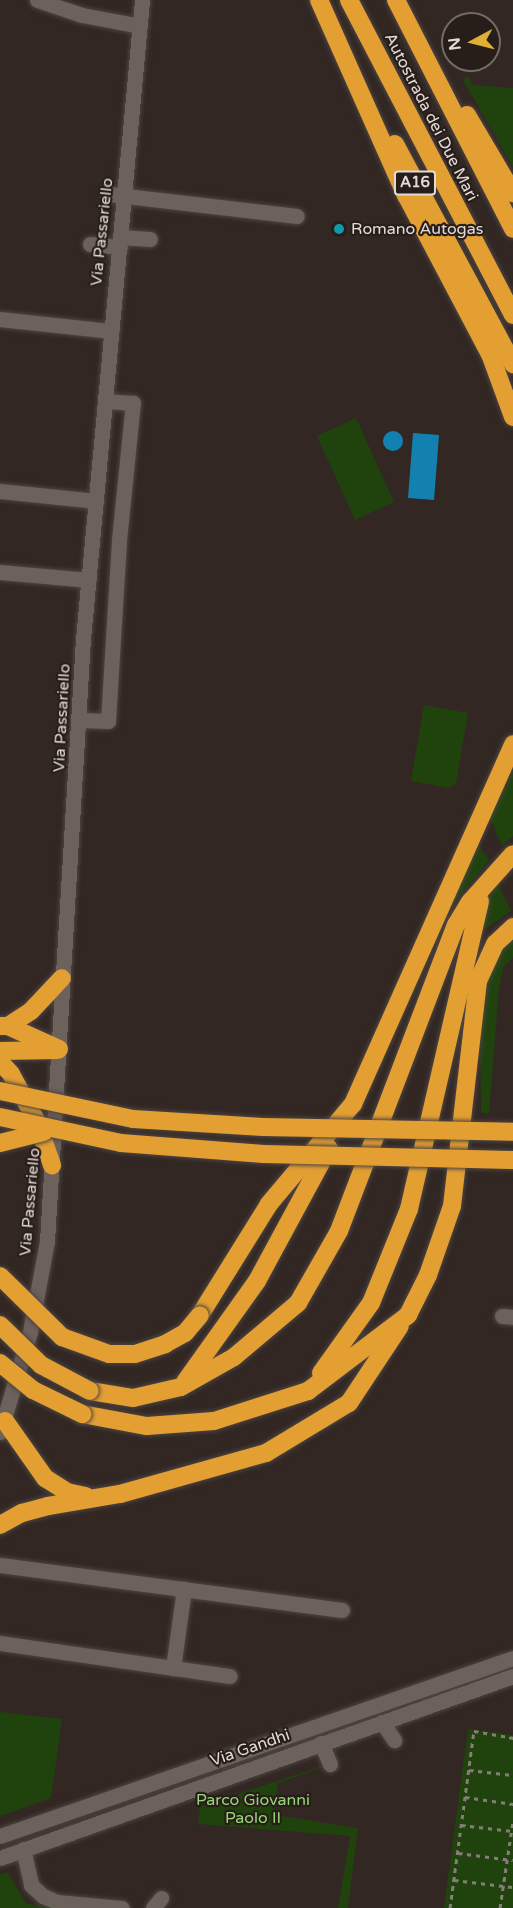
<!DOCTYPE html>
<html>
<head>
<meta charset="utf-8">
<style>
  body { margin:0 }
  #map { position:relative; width:513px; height:1908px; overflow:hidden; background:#322723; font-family:"Varela Round",sans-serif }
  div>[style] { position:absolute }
  .green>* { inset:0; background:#20430e }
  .water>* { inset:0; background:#1281b0 }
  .round { border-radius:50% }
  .path>* { height:3px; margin-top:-1.5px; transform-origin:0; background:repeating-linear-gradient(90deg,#867d79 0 4.5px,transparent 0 9px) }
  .roads { filter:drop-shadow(0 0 2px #4d4541) drop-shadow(0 0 2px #4d4541) }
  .minor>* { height:15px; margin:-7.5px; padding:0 7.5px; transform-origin:7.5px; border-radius:7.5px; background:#6d615c }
  .highway>* { height:18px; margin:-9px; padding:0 9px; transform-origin:9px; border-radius:9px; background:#e49f33 }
  .bridges { filter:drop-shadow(0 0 2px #4d4541) drop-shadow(0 0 2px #4d4541) }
  .highway-bridge>* { height:18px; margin:-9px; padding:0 9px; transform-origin:9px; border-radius:9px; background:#e49f33 }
  .dots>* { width:16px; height:16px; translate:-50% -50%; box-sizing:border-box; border:3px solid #281e19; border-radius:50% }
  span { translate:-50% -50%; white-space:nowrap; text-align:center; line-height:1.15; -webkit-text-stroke:4.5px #281e19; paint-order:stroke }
  .shield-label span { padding:2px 4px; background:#281e19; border:2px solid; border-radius:4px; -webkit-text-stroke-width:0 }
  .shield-label { font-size:15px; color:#e2dbd8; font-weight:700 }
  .street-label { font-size:16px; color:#e2dbd8 }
  .poi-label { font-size:16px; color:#e2dbd8 }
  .left { translate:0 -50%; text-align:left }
  .park-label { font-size:16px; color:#94d777 }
  .north { position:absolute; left:441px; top:12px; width:60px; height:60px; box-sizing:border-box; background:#281e19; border:2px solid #726a65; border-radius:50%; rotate:263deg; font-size:16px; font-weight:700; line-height:24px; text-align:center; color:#e2dbd8 }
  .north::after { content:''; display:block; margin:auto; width:21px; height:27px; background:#e0b034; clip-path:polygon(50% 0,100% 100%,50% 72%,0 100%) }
</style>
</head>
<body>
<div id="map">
  <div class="green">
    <i style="clip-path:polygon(468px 76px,473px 85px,513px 88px,513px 167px,463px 80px)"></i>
    <i style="clip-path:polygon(356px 418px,394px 502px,355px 520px,317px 436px)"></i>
    <i style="clip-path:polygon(424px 705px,468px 713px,456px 783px,449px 788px,411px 781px)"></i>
    <i style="clip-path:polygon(513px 772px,513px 836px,502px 846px,490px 819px)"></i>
    <i style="clip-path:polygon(479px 846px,489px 860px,451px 907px,449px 904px)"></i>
    <i style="clip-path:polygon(498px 884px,511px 911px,475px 936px,485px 901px)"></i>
    <i style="clip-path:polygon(513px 932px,513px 957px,503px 968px,499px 987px,489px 1114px,481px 1113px,480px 1012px,488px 966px)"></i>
    <i style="clip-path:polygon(0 1712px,62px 1719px,51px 1798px,0 1816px)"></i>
    <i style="clip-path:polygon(468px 1729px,513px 1735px,513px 1908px,444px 1908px)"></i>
    <i style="clip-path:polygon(370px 1750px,278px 1783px,274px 1815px,358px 1828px,348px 1908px,338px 1908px,350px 1836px,198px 1824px,200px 1807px)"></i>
    <i style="clip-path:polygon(7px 1872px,27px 1904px,63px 1908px,0 1908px,0 1874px)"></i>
  </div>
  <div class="water">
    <i class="round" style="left:383px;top:431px;width:20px;height:20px"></i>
    <i style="clip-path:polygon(413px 433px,439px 435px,434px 500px,408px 498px)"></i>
  </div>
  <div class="path">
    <i style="left:469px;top:1770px;width:44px;rotate:6.5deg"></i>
    <i style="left:465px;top:1797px;width:49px;rotate:8.3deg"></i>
    <i style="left:461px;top:1825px;width:52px;rotate:6.6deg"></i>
    <i style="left:458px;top:1853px;width:55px;rotate:7.3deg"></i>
    <i style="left:454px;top:1880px;width:59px;rotate:6.8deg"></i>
    <i style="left:450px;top:1908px;width:179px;rotate:-82.3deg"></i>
    <i style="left:474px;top:1731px;width:40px;rotate:10deg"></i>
    <i style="left:500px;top:1908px;width:88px;rotate:-81.5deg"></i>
  </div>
  <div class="roads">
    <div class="minor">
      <i style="left:37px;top:0;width:47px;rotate:18.4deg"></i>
      <i style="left:82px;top:15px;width:59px;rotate:10.7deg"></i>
      <i style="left:109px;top:194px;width:189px;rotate:6.7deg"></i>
      <i style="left:120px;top:237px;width:30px;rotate:4deg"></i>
      <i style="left:90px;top:244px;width:30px;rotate:6deg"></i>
      <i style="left:0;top:319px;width:112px;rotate:6.2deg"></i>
      <i style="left:0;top:491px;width:97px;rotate:5.9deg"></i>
      <i style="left:0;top:572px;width:89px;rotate:5.1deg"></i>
      <i style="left:80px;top:720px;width:28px;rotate:2deg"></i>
      <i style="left:108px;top:721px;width:181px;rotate:-86.5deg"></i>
      <i style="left:119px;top:540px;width:138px;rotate:-84.2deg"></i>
      <i style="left:133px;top:403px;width:27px;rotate:-176deg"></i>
      <i style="left:502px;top:1316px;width:11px;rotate:5deg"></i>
      <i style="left:0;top:1432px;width:104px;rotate:-73.3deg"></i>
      <i style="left:30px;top:1332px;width:93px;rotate:-79.4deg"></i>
      <i style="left:47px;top:1241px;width:603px;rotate:-86.58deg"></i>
      <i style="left:83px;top:639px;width:642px;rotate:-84.72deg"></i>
      <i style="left:0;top:1565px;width:345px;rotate:7.5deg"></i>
      <i style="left:0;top:1643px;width:232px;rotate:8.2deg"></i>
      <i style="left:173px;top:1668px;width:80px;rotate:-82.1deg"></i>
      <i style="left:382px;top:1722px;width:22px;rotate:56deg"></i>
      <i style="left:321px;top:1743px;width:23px;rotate:67deg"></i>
      <i style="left:0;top:1836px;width:543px;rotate:-19.14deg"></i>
      <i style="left:23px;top:1849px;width:37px;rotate:77deg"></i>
      <i style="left:31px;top:1885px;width:16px;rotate:43deg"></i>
      <i style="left:43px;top:1896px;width:15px;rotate:23deg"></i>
      <i style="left:57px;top:1902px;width:65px;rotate:5.3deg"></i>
      <i style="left:0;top:1858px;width:544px;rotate:-19.53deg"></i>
      <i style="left:153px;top:1908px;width:13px;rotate:-51deg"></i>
    </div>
    <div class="highway">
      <i style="left:319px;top:0;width:214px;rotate:66deg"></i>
      <i style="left:406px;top:195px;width:180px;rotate:62.2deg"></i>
      <i style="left:490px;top:354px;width:67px;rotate:69.9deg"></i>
      <i style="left:349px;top:0;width:355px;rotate:62.5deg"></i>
      <i style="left:396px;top:0;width:257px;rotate:62.9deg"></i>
      <i style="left:467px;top:115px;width:91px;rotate:59.5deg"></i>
      <i style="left:395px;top:144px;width:250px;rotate:61.8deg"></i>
      <i style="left:0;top:1026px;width:8px"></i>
      <i style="left:8px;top:1026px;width:56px;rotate:24.3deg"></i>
      <i style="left:8px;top:1026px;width:27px;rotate:-33deg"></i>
      <i style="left:31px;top:1011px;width:45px;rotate:-46.8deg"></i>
      <i style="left:0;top:1051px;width:58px;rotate:-1deg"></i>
      <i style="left:0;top:1062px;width:16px;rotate:47deg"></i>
      <i style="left:11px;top:1074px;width:55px;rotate:61.6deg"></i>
      <i style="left:37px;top:1122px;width:46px;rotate:70.8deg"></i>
      <i style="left:200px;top:1315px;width:131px;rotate:-58.1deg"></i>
      <i style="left:269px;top:1204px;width:131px;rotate:-50deg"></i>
      <i style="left:353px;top:1104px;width:394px;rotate:-66deg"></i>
      <i style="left:321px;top:1373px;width:86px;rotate:-54.5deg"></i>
      <i style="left:371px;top:1303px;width:101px;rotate:-68deg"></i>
      <i style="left:409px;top:1209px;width:316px;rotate:-77deg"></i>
      <i style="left:185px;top:1382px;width:124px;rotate:-54.5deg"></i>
      <i style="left:257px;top:1281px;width:151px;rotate:-61.6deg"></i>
      <i style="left:90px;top:1391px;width:44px;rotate:9.2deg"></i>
      <i style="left:133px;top:1398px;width:49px;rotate:-12.9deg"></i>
      <i style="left:181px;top:1387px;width:61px;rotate:-29.5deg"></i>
      <i style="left:234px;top:1357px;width:84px;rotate:-40.2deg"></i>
      <i style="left:298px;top:1303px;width:83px;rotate:-60.3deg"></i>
      <i style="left:339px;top:1231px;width:328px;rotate:-69.1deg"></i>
      <i style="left:456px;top:925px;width:27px;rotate:-59deg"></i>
      <i style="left:470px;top:902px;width:64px;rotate:-48.1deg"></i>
      <i style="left:82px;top:1414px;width:66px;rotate:10.5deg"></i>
      <i style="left:147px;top:1426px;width:67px;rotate:-4.3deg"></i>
      <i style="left:214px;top:1421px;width:99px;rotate:-17.7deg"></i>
      <i style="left:308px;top:1391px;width:126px;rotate:-37.2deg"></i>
      <i style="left:408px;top:1315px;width:45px;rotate:-63.4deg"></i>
      <i style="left:428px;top:1275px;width:73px;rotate:-70.8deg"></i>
      <i style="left:452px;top:1206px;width:226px;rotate:-83.4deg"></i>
      <i style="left:478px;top:981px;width:41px;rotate:-65.3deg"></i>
      <i style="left:495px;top:944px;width:25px;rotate:-43deg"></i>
      <i style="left:5px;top:1421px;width:70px;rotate:54.9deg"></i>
      <i style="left:45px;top:1478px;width:26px;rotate:32deg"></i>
      <i style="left:67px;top:1492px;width:19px;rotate:12deg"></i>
      <i style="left:0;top:1525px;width:25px;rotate:-29deg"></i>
      <i style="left:22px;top:1513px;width:27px;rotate:-15deg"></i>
      <i style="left:48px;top:1506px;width:73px;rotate:-9.5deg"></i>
      <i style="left:120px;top:1494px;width:152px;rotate:-15.7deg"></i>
      <i style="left:266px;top:1453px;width:97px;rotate:-31.1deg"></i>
      <i style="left:349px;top:1403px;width:92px;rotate:-56.5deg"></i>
    </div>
  </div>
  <div class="bridges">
    <div class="highway-bridge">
      <i style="left:0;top:1091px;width:136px;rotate:11.9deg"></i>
      <i style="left:133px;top:1119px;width:130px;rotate:3.5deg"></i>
      <i style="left:263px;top:1127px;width:250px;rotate:1.1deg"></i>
      <i style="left:0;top:1117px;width:124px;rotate:12.1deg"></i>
      <i style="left:121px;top:1143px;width:143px;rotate:4.4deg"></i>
      <i style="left:264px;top:1154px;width:249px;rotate:1.4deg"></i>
      <i style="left:0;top:1143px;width:45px;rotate:-14deg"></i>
      <i style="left:0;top:1276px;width:87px;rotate:44.5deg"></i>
      <i style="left:62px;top:1337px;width:50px;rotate:19.9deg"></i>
      <i style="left:109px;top:1354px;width:26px"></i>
      <i style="left:135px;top:1354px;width:32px;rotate:-18deg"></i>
      <i style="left:165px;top:1344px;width:23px;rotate:-29deg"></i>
      <i style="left:185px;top:1333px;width:23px;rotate:-50deg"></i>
      <i style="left:0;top:1325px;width:57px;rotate:44.3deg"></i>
      <i style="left:41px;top:1365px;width:55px;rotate:28deg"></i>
      <i style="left:0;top:1363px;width:43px;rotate:39.3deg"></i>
      <i style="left:33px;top:1390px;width:55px;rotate:26.1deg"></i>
    </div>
  </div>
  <div class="dots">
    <i style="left:339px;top:229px;background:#0f9aa8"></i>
  </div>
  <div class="shield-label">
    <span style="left:415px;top:183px">A16</span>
  </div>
  <div class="street-label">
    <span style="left:431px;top:117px;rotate:63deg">Autostrada dei Due Mari</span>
    <span style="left:102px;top:232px;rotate:-84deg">Via Passariello</span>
    <span style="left:62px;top:718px;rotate:-87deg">Via Passariello</span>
    <span style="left:30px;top:1202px;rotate:-85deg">Via Passariello</span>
    <span style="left:250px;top:1748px;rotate:-19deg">Via Gandhi</span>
  </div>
  <div class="poi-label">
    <span class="left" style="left:351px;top:229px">Romano Autogas</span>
  </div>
  <div class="park-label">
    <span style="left:253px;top:1809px">Parco Giovanni<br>Paolo II</span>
  </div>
  <div class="north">N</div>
</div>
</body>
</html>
